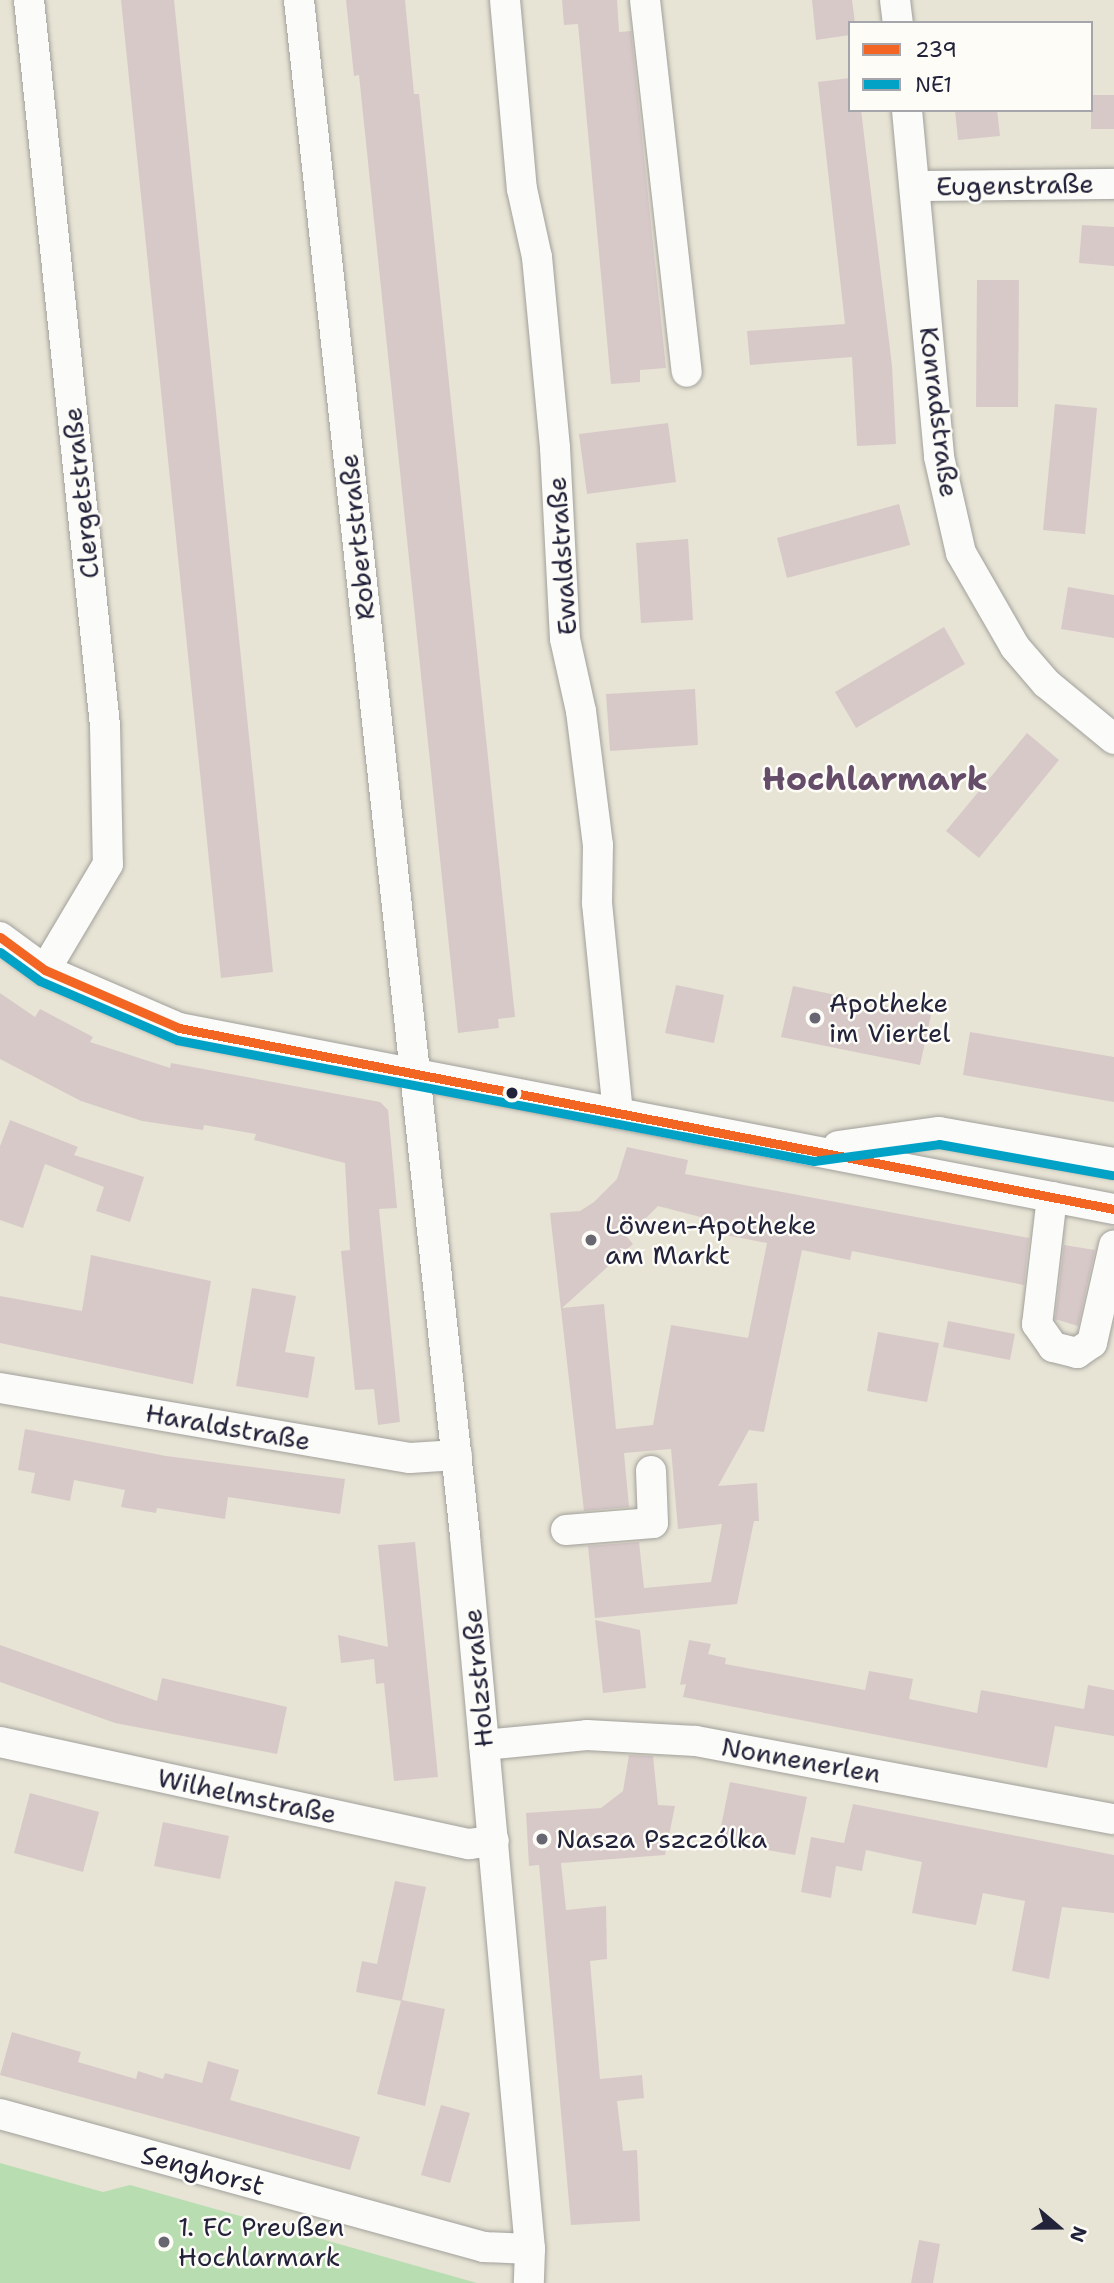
<!DOCTYPE html>
<html>
<head>
<meta charset="utf-8">
<style>
  body { margin:0 }
  #map { position:relative; width:1114px; height:2283px; overflow:hidden; background:#e7e4d5; font-family:"Shantell Sans",sans-serif }
  div>[style] { position:absolute }
  .green>* { inset:0; background:#b8ddb1 }
  .building>* { inset:0; background:#d8c9c9 }
  .roads { filter:drop-shadow(0 0 2px #a2a09b) drop-shadow(0 0 2px #a2a09b) }
  .minor>* { height:30px; margin:-15px; padding:0 15px; transform-origin:15px; border-radius:15px; background:#fbfbf9 }
  .bus-1>* { height:9px; margin:-4.5px; padding:0 4.5px; transform-origin:4.5px; border-radius:4.5px; background:#f26522 }
  .bus-2>* { height:9px; margin:-4.5px; padding:0 4.5px; transform-origin:4.5px; border-radius:4.5px; background:#02a2c7 }
  .dots>* { width:19px; height:19px; translate:-50% -50%; box-sizing:border-box; border:4px solid #fdfcf7; border-radius:50% }
  span { translate:-50% -50%; white-space:nowrap; text-align:center; line-height:1.15; -webkit-text-stroke:5px #fdfcf7; paint-order:stroke }
  .street-label { font-size:26px; color:#22223b }
  .poi-label { font-size:26px; color:#22223b }
  .left { translate:0 -50%; text-align:left }
  .district-label { font-size:33px; color:#654d6a; font-weight:700 }
  .legend { position:absolute; left:848px; top:21px; width:245px; height:91px; box-sizing:border-box; background:#fdfcf7; border:2px solid #a5a5ac; margin:0; padding:9px 12px; list-style:none; font-size:21px; color:#22223b }
  .legend li { display:flex; align-items:center; gap:14px; height:35px }
  .legend b { width:35px; border:2px solid #a5a5ac }
  .north { position:absolute; left:1023px; top:2192px; width:70px; height:70px; -webkit-text-stroke:5px #fdfcf7; paint-order:stroke; rotate:110deg; font-size:19px; font-weight:700; line-height:28px; text-align:center; color:#22223b }
  .north::after { content:''; display:block; margin:auto; width:24px; height:32px; background:#22223b; clip-path:polygon(50% 0,100% 100%,50% 72%,0 100%) }
</style>
</head>
<body>
<div id="map">
  <div class="green">
    <i style="clip-path:polygon(0 2163px,103px 2192px,130px 2185px,477px 2283px,0 2283px)"></i>
  </div>
  <div class="building">
    <i style="clip-path:polygon(121px 0,174px 0,273px 972px,221px 978px)"></i>
    <i style="clip-path:polygon(346px 0,405px 0,414px 94px,419px 94px,515px 1017px,498px 1019px,499px 1028px,458px 1033px,359px 75px,354px 76px)"></i>
    <i style="clip-path:polygon(562px 0,617px 0,619px 32px,631px 31px,666px 368px,640px 370px,640px 382px,611px 384px,578px 24px,564px 25px)"></i>
    <i style="clip-path:polygon(812px 0,852px 0,855px 23px,850px 23px,850px 35px,816px 40px)"></i>
    <i style="clip-path:polygon(850px 78px,850px 110px,861px 110px,892px 366px,896px 444px,857px 446px,852px 357px,750px 365px,747px 331px,845px 324px,818px 82px)"></i>
    <i style="clip-path:polygon(1091px 95px,1114px 95px,1114px 129px,1091px 129px)"></i>
    <i style="clip-path:polygon(955px 110px,997px 110px,1000px 136px,958px 140px)"></i>
    <i style="clip-path:polygon(1082px 225px,1114px 227px,1114px 266px,1079px 263px)"></i>
    <i style="clip-path:polygon(977px 280px,1019px 280px,1018px 407px,976px 407px)"></i>
    <i style="clip-path:polygon(1055px 404px,1097px 408px,1085px 534px,1043px 530px)"></i>
    <i style="clip-path:polygon(668px 423px,676px 482px,587px 494px,579px 434px)"></i>
    <i style="clip-path:polygon(899px 504px,910px 545px,787px 578px,777px 538px)"></i>
    <i style="clip-path:polygon(688px 539px,693px 620px,641px 623px,636px 543px)"></i>
    <i style="clip-path:polygon(1068px 587px,1114px 595px,1114px 638px,1061px 629px)"></i>
    <i style="clip-path:polygon(944px 627px,965px 664px,856px 728px,835px 692px)"></i>
    <i style="clip-path:polygon(695px 689px,698px 745px,610px 751px,606px 694px)"></i>
    <i style="clip-path:polygon(1027px 733px,1059px 760px,979px 858px,946px 831px)"></i>
    <i style="clip-path:polygon(676px 985px,724px 995px,714px 1043px,665px 1033px)"></i>
    <i style="clip-path:polygon(793px 986px,931px 1015px,920px 1065px,781px 1037px)"></i>
    <i style="clip-path:polygon(0 993px,35px 1017px,40px 1009px,93px 1037px,90px 1042px,170px 1068px,171px 1063px,380px 1102px,388px 1110px,397px 1208px,379px 1209px,400px 1422px,378px 1425px,374px 1389px,355px 1390px,341px 1251px,350px 1250px,345px 1163px,254px 1140px,256px 1134px,204px 1125px,203px 1130px,142px 1121px,81px 1101px,0 1059px)"></i>
    <i style="clip-path:polygon(970px 1032px,1114px 1057px,1114px 1102px,963px 1075px)"></i>
    <i style="clip-path:polygon(10px 1120px,78px 1147px,74px 1155px,144px 1177px,130px 1222px,96px 1211px,104px 1187px,45px 1164px,23px 1228px,0 1220px,0 1146px)"></i>
    <i style="clip-path:polygon(evenodd,627px 1147px,688px 1160px,685px 1174px,1029px 1238px,1024px 1285px,852px 1251px,850px 1260px,802px 1250px,764px 1432px,749px 1430px,718px 1486px,757px 1483px,759px 1521px,754px 1521px,737px 1604px,595px 1618px,588px 1546px,639px 1542px,644px 1588px,711px 1582px,722px 1524px,678px 1529px,671px 1449px,624px 1453px,629px 1507px,584px 1511px,550px 1213px,580px 1211px,594px 1202px,617px 1179px,627px 1147px,658px 1206px,712px 1220px,710px 1232px,767px 1243px,748px 1338px,671px 1325px,653px 1425px,616px 1429px,604px 1304px,562px 1308px,633px 1244px,627px 1237px,658px 1206px)"></i>
    <i style="clip-path:polygon(1064px 1245px,1095px 1250px,1078px 1326px,1055px 1319px)"></i>
    <i style="clip-path:polygon(91px 1255px,211px 1281px,193px 1384px,0 1343px,0 1296px,82px 1311px)"></i>
    <i style="clip-path:polygon(252px 1288px,296px 1296px,285px 1352px,315px 1357px,308px 1398px,236px 1386px)"></i>
    <i style="clip-path:polygon(948px 1321px,1015px 1334px,1010px 1360px,943px 1347px)"></i>
    <i style="clip-path:polygon(878px 1332px,939px 1343px,927px 1402px,867px 1391px)"></i>
    <i style="clip-path:polygon(25px 1429px,166px 1456px,345px 1479px,340px 1514px,228px 1497px,225px 1519px,157px 1508px,156px 1513px,121px 1507px,125px 1490px,74px 1480px,70px 1501px,31px 1493px,35px 1473px,18px 1470px)"></i>
    <i style="clip-path:polygon(415px 1542px,438px 1777px,394px 1781px,384px 1683px,376px 1684px,374px 1659px,341px 1663px,338px 1635px,388px 1647px,378px 1545px)"></i>
    <i style="clip-path:polygon(595px 1620px,640px 1630px,646px 1688px,603px 1693px)"></i>
    <i style="clip-path:polygon(689px 1640px,711px 1644px,708px 1654px,726px 1658px,725px 1664px,865px 1690px,869px 1671px,913px 1679px,909px 1699px,977px 1713px,981px 1690px,1084px 1709px,1088px 1685px,1114px 1690px,1114px 1736px,1055px 1726px,1047px 1768px,683px 1697px,686px 1684px,680px 1685px)"></i>
    <i style="clip-path:polygon(0 1645px,157px 1701px,162px 1678px,287px 1707px,277px 1754px,115px 1723px,0 1682px)"></i>
    <i style="clip-path:polygon(629px 1755px,653px 1756px,658px 1805px,675px 1806px,665px 1855px,561px 1863px,566px 1910px,606px 1906px,607px 1959px,590px 1961px,600px 2079px,642px 2075px,644px 2098px,617px 2101px,623px 2151px,637px 2150px,640px 2221px,571px 2225px,539px 1865px,529px 1866px,526px 1813px,601px 1808px,623px 1791px)"></i>
    <i style="clip-path:polygon(730px 1782px,807px 1797px,795px 1855px,718px 1841px)"></i>
    <i style="clip-path:polygon(30px 1793px,99px 1812px,83px 1872px,14px 1853px)"></i>
    <i style="clip-path:polygon(853px 1804px,1114px 1855px,1114px 1913px,1062px 1907px,1049px 1979px,1012px 1971px,1025px 1901px,983px 1893px,976px 1925px,912px 1913px,922px 1862px,866px 1850px,862px 1871px,836px 1866px,831px 1898px,801px 1892px,811px 1837px,844px 1843px)"></i>
    <i style="clip-path:polygon(163px 1822px,229px 1836px,220px 1879px,154px 1866px)"></i>
    <i style="clip-path:polygon(395px 1881px,426px 1887px,402px 2000px,445px 2009px,425px 2106px,377px 2094px,401px 2001px,356px 1992px,362px 1961px,377px 1964px)"></i>
    <i style="clip-path:polygon(12px 2032px,81px 2052px,78px 2062px,136px 2079px,138px 2071px,163px 2079px,165px 2073px,202px 2083px,208px 2061px,239px 2070px,230px 2100px,360px 2137px,350px 2170px,0 2075px)"></i>
    <i style="clip-path:polygon(441px 2105px,470px 2113px,450px 2183px,421px 2175px)"></i>
    <i style="clip-path:polygon(919px 2240px,940px 2244px,933px 2283px,911px 2283px)"></i>
  </div>
  <div class="roads">
    <div class="minor">
      <i style="left:29px;top:0;width:730px;rotate:84.02deg"></i>
      <i style="left:105px;top:726px;width:138px;rotate:88.8deg"></i>
      <i style="left:108px;top:864px;width:123px;rotate:120.7deg"></i>
      <i style="left:299px;top:0;width:1545px;rotate:83.83deg"></i>
      <i style="left:465px;top:1536px;width:716px;rotate:84.79deg"></i>
      <i style="left:530px;top:2249px;width:34px;rotate:92deg"></i>
      <i style="left:505px;top:0;width:190px;rotate:84.9deg"></i>
      <i style="left:522px;top:189px;width:70px;rotate:77.6deg"></i>
      <i style="left:537px;top:257px;width:192px;rotate:84.6deg"></i>
      <i style="left:555px;top:448px;width:191px;rotate:87deg"></i>
      <i style="left:565px;top:639px;width:74px;rotate:77.5deg"></i>
      <i style="left:581px;top:711px;width:135px;rotate:82.8deg"></i>
      <i style="left:598px;top:845px;width:58px;rotate:91deg"></i>
      <i style="left:597px;top:903px;width:210px;rotate:84.3deg"></i>
      <i style="left:645px;top:0;width:374px;rotate:83.6deg"></i>
      <i style="left:895px;top:0;width:23px;rotate:83deg"></i>
      <i style="left:907px;top:110px;width:348px;rotate:84.7deg"></i>
      <i style="left:939px;top:457px;width:98px;rotate:77.1deg"></i>
      <i style="left:961px;top:553px;width:108px;rotate:60.1deg"></i>
      <i style="left:1015px;top:647px;width:48px;rotate:49.3deg"></i>
      <i style="left:1046px;top:683px;width:88px;rotate:39.5deg"></i>
      <i style="left:916px;top:186px;width:198px;rotate:-0.6deg"></i>
      <i style="left:0;top:937px;width:56px;rotate:36.3deg"></i>
      <i style="left:45px;top:970px;width:146px;rotate:23.4deg"></i>
      <i style="left:179px;top:1028px;width:952px;rotate:10.96deg"></i>
      <i style="left:838px;top:1146px;width:102px;rotate:-7.9deg"></i>
      <i style="left:939px;top:1132px;width:178px;rotate:10deg"></i>
      <i style="left:1052px;top:1197px;width:128px;rotate:96.7deg"></i>
      <i style="left:1037px;top:1324px;width:28px;rotate:55deg"></i>
      <i style="left:1053px;top:1347px;width:25px;rotate:14deg"></i>
      <i style="left:1077px;top:1353px;width:18px;rotate:-34deg"></i>
      <i style="left:1092px;top:1343px;width:100px;rotate:-77.3deg"></i>
      <i style="left:0;top:1388px;width:416px;rotate:9.7deg"></i>
      <i style="left:410px;top:1458px;width:47px;rotate:-3.7deg"></i>
      <i style="left:566px;top:1530px;width:87px;rotate:-4.6deg"></i>
      <i style="left:653px;top:1523px;width:52px;rotate:-92.2deg"></i>
      <i style="left:0;top:1742px;width:480px;rotate:12.3deg"></i>
      <i style="left:469px;top:1844px;width:25px;rotate:-7deg"></i>
      <i style="left:484px;top:1745px;width:103px;rotate:-5.5deg"></i>
      <i style="left:587px;top:1735px;width:109px;rotate:3.2deg"></i>
      <i style="left:696px;top:1741px;width:425px;rotate:10.6deg"></i>
      <i style="left:0;top:2114px;width:502px;rotate:15.37deg"></i>
      <i style="left:484px;top:2247px;width:46px;rotate:2.5deg"></i>
    </div>
  </div>
  <div class="bus-1">
    <i style="left:0;top:937px;width:56px;rotate:36.3deg"></i>
    <i style="left:45px;top:970px;width:146px;rotate:23.4deg"></i>
    <i style="left:179px;top:1028px;width:952px;rotate:10.96deg"></i>
  </div>
  <div class="bus-2">
    <i style="left:0;top:952px;width:49px;rotate:35.9deg"></i>
    <i style="left:40px;top:981px;width:149px;rotate:23.3deg"></i>
    <i style="left:177px;top:1040px;width:648px;rotate:10.76deg"></i>
    <i style="left:814px;top:1161px;width:126px;rotate:-7.7deg"></i>
    <i style="left:939px;top:1144px;width:176px;rotate:10.2deg"></i>
  </div>
  <div class="dots">
    <i style="left:815px;top:1018px;background:#676671"></i>
    <i style="left:512px;top:1093px;background:#22223b"></i>
    <i style="left:591px;top:1240px;background:#676671"></i>
    <i style="left:542px;top:1839px;background:#676671"></i>
    <i style="left:164px;top:2242px;background:#676671"></i>
  </div>
  <div class="street-label">
    <span style="left:1015px;top:185px;rotate:-1deg">Eugenstraße</span>
    <span style="left:939px;top:412px;rotate:83deg">Konradstraße</span>
    <span style="left:81px;top:493px;rotate:-96deg">Clergetstraße</span>
    <span style="left:357px;top:537px;rotate:-96deg">Robertstraße</span>
    <span style="left:562px;top:556px;rotate:-94deg">Ewaldstraße</span>
    <span style="left:228px;top:1427px;rotate:10deg">Haraldstraße</span>
    <span style="left:478px;top:1678px;rotate:-95deg">Holzstraße</span>
    <span style="left:801px;top:1760px;rotate:10deg">Nonnenerlen</span>
    <span style="left:247px;top:1796px;rotate:12deg">Wilhelmstraße</span>
    <span style="left:203px;top:2170px;rotate:15deg">Senghorst</span>
  </div>
  <div class="poi-label">
    <span class="left" style="left:829px;top:1018px">Apotheke<br>im Viertel</span>
    <span class="left" style="left:605px;top:1240px">Löwen-Apotheke<br>am Markt</span>
    <span class="left" style="left:556px;top:1839px">Nasza Pszczólka</span>
    <span class="left" style="left:178px;top:2242px">1. FC Preußen<br>Hochlarmark</span>
  </div>
  <div class="district-label">
    <span style="left:875px;top:779px">Hochlarmark</span>
  </div>
  <ul class="legend">
  <li><b style="height:9px;background:#f26522"></b>239</li>
  <li><b style="height:9px;background:#02a2c7"></b>NE1</li>
  </ul>
  <div class="north">N</div>
</div>
</body>
</html>
